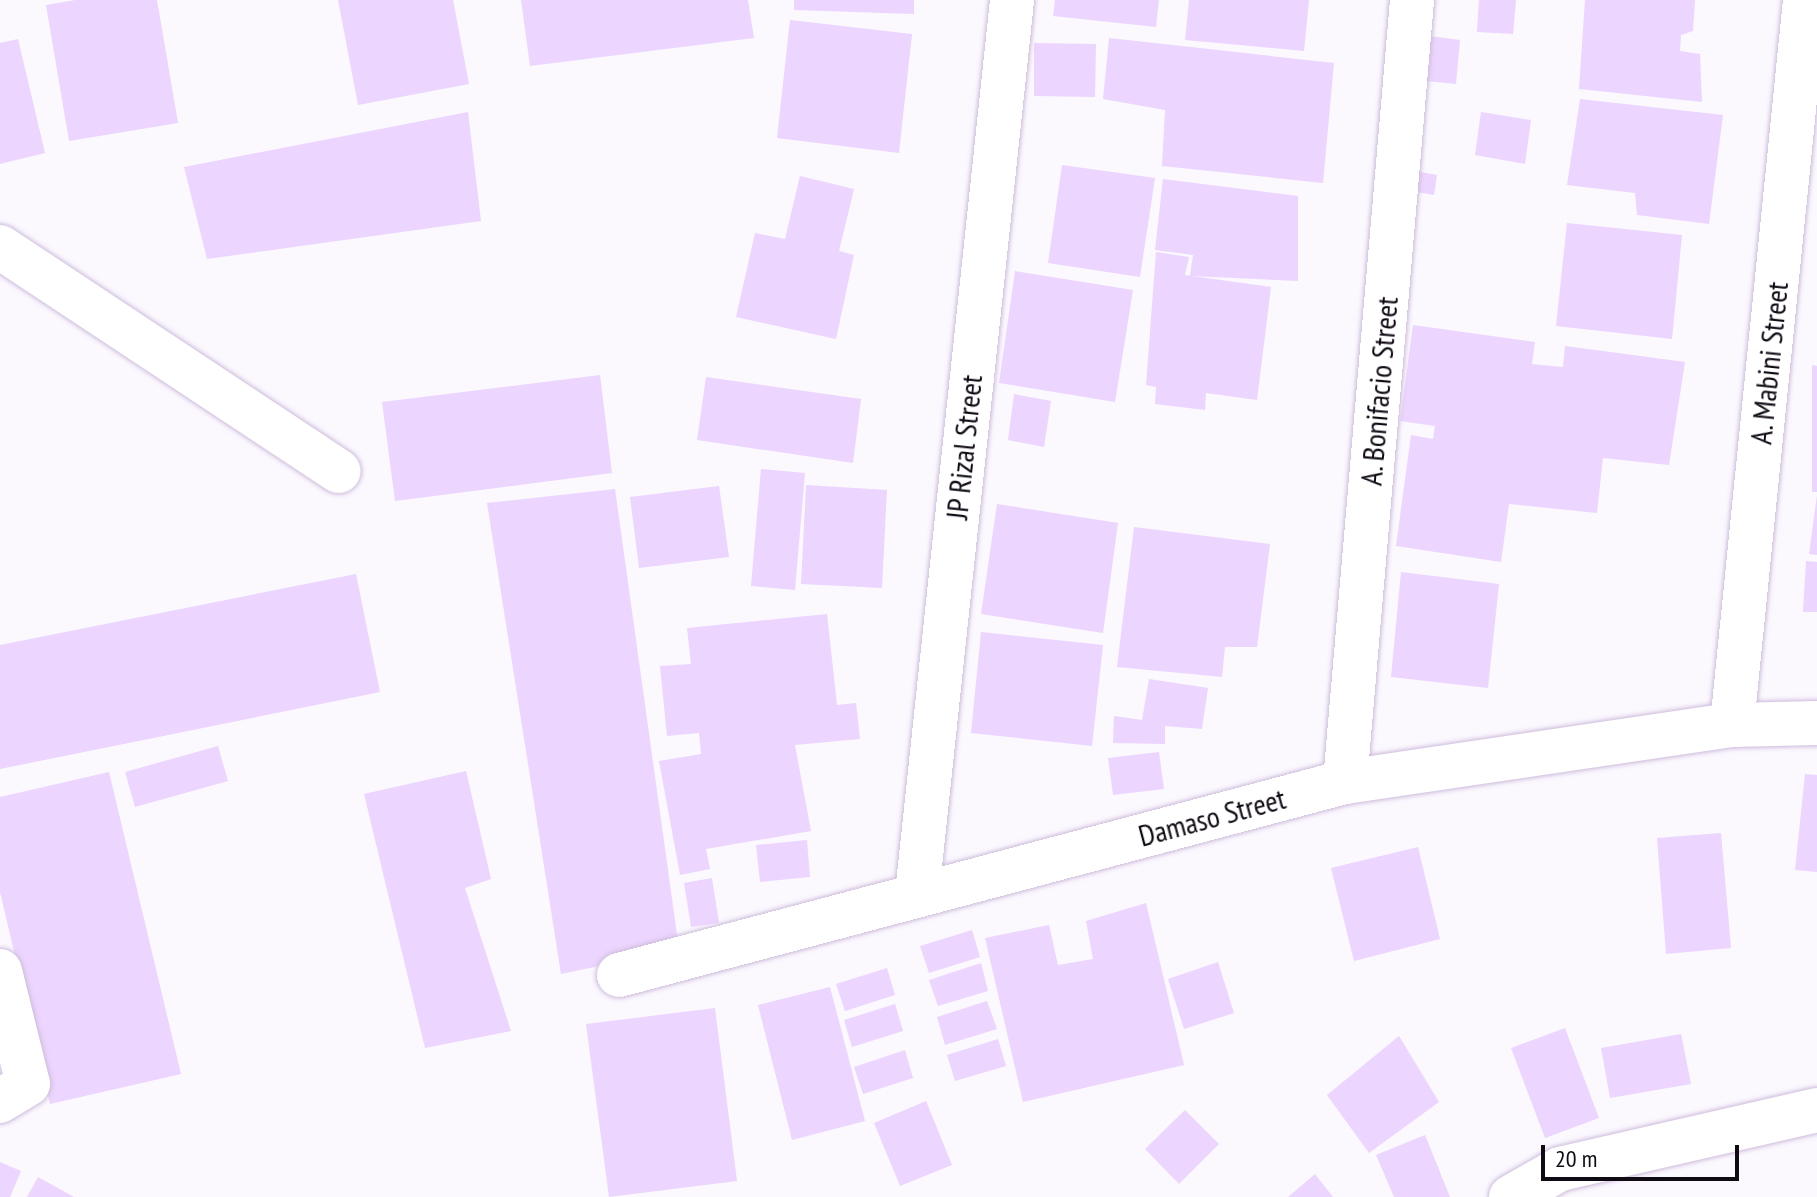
<!DOCTYPE html>
<html>
<head>
<meta charset="utf-8">
<style>
  body { margin:0 }
  #map { position:relative; width:1817px; height:1197px; overflow:hidden; background:#fbf8fe; font-family:"PT Sans Narrow",sans-serif }
  div>[style] { position:absolute }
  .building>* { inset:0; background:#ecd5fe }
  .roads { filter:drop-shadow(0 0 2px #cebcdc) drop-shadow(0 0 2px #cebcdc) }
  .minor>* { height:44px; margin:-22px; padding:0 22px; transform-origin:22px; border-radius:22px; background:#fff }
  span { translate:-50% -50%; white-space:nowrap; text-align:center; line-height:1.15; -webkit-text-stroke:6px #fff; paint-order:stroke }
  .street-label { font-size:30px; color:#100a14 }
  .scale { position:absolute; left:1541px; top:1145px; width:198px; height:36px; box-sizing:border-box; border:4px solid #100a14; border-top:0; padding-left:10px; font-size:24px; line-height:28px; white-space:nowrap; color:#100a14; -webkit-text-stroke:6px #fff; paint-order:stroke }
</style>
</head>
<body>
<div id="map">
  <div class="building">
    <i style="clip-path:polygon(75px 0,157px 0,178px 123px,69px 141px,46px 5px)"></i>
    <i style="clip-path:polygon(338px 0,453px 0,469px 84px,358px 105px)"></i>
    <i style="clip-path:polygon(521px 0,748px 0,754px 38px,530px 66px)"></i>
    <i style="clip-path:polygon(794px 0,914px 0,914px 14px,794px 10px)"></i>
    <i style="clip-path:polygon(1055px 0,1159px 0,1156px 27px,1053px 16px)"></i>
    <i style="clip-path:polygon(1189px 0,1309px 0,1304px 51px,1185px 40px)"></i>
    <i style="clip-path:polygon(1479px 0,1516px 0,1513px 34px,1477px 32px)"></i>
    <i style="clip-path:polygon(1585px 0,1695px 0,1693px 31px,1681px 35px,1680px 51px,1700px 54px,1702px 102px,1579px 89px)"></i>
    <i style="clip-path:polygon(790px 20px,912px 34px,899px 153px,777px 138px)"></i>
    <i style="clip-path:polygon(1429px 36px,1460px 40px,1456px 84px,1426px 81px)"></i>
    <i style="clip-path:polygon(1109px 38px,1334px 63px,1323px 183px,1162px 166px,1165px 110px,1103px 99px)"></i>
    <i style="clip-path:polygon(18px 39px,45px 153px,0 164px,0 43px)"></i>
    <i style="clip-path:polygon(1034px 43px,1096px 44px,1095px 97px,1034px 96px)"></i>
    <i style="clip-path:polygon(1580px 99px,1723px 115px,1709px 224px,1637px 215px,1635px 193px,1567px 185px)"></i>
    <i style="clip-path:polygon(468px 112px,481px 221px,207px 259px,184px 167px)"></i>
    <i style="clip-path:polygon(1481px 112px,1531px 120px,1525px 164px,1475px 155px)"></i>
    <i style="clip-path:polygon(1062px 165px,1155px 178px,1140px 277px,1048px 263px)"></i>
    <i style="clip-path:polygon(1409px 170px,1437px 175px,1434px 195px,1405px 190px)"></i>
    <i style="clip-path:polygon(800px 176px,854px 189px,839px 251px,854px 255px,836px 339px,736px 317px,755px 233px,785px 239px)"></i>
    <i style="clip-path:polygon(1163px 179px,1298px 196px,1298px 281px,1190px 276px,1193px 255px,1155px 250px)"></i>
    <i style="clip-path:polygon(1567px 223px,1682px 235px,1672px 339px,1556px 326px)"></i>
    <i style="clip-path:polygon(1156px 252px,1189px 257px,1185px 275px,1271px 287px,1257px 400px,1206px 393px,1205px 410px,1155px 404px,1156px 387px,1146px 385px)"></i>
    <i style="clip-path:polygon(1015px 271px,1133px 290px,1115px 402px,999px 383px)"></i>
    <i style="clip-path:polygon(1413px 325px,1535px 342px,1532px 364px,1563px 367px,1565px 346px,1685px 362px,1669px 465px,1603px 458px,1597px 513px,1509px 504px,1501px 562px,1396px 546px,1411px 435px,1433px 439px,1435px 426px,1400px 421px)"></i>
    <i style="clip-path:polygon(1812px 365px,1817px 366px,1817px 492px,1812px 492px)"></i>
    <i style="clip-path:polygon(600px 375px,612px 473px,395px 501px,382px 402px)"></i>
    <i style="clip-path:polygon(706px 377px,861px 399px,853px 463px,697px 440px)"></i>
    <i style="clip-path:polygon(1014px 394px,1051px 401px,1044px 447px,1008px 440px)"></i>
    <i style="clip-path:polygon(761px 469px,805px 473px,795px 590px,751px 586px)"></i>
    <i style="clip-path:polygon(806px 485px,887px 490px,882px 588px,801px 584px)"></i>
    <i style="clip-path:polygon(719px 486px,729px 557px,639px 568px,630px 497px)"></i>
    <i style="clip-path:polygon(615px 489px,679px 949px,561px 974px,487px 503px)"></i>
    <i style="clip-path:polygon(1817px 495px,1817px 555px,1809px 554px)"></i>
    <i style="clip-path:polygon(997px 504px,1118px 523px,1103px 633px,981px 614px)"></i>
    <i style="clip-path:polygon(1134px 527px,1270px 544px,1257px 647px,1225px 647px,1222px 677px,1117px 667px)"></i>
    <i style="clip-path:polygon(1806px 561px,1817px 562px,1817px 612px,1803px 612px)"></i>
    <i style="clip-path:polygon(1401px 572px,1499px 584px,1488px 688px,1391px 677px)"></i>
    <i style="clip-path:polygon(356px 574px,380px 692px,0 769px,0 645px)"></i>
    <i style="clip-path:polygon(827px 614px,837px 705px,856px 703px,860px 739px,795px 745px,811px 831px,706px 849px,710px 869px,680px 875px,659px 761px,701px 754px,699px 733px,667px 736px,660px 666px,691px 664px,687px 628px)"></i>
    <i style="clip-path:polygon(981px 632px,1103px 645px,1092px 746px,971px 733px)"></i>
    <i style="clip-path:polygon(1149px 679px,1208px 688px,1202px 729px,1165px 726px,1165px 744px,1113px 743px,1114px 716px,1142px 720px)"></i>
    <i style="clip-path:polygon(218px 746px,228px 781px,135px 807px,125px 772px)"></i>
    <i style="clip-path:polygon(1159px 752px,1164px 789px,1113px 795px,1108px 758px)"></i>
    <i style="clip-path:polygon(466px 771px,491px 879px,465px 888px,511px 1031px,425px 1048px,364px 794px)"></i>
    <i style="clip-path:polygon(109px 772px,181px 1074px,50px 1104px,0 892px,0 797px)"></i>
    <i style="clip-path:polygon(1805px 774px,1817px 775px,1817px 872px,1795px 870px)"></i>
    <i style="clip-path:polygon(1721px 833px,1731px 948px,1666px 954px,1657px 838px)"></i>
    <i style="clip-path:polygon(807px 840px,810px 877px,760px 882px,756px 845px)"></i>
    <i style="clip-path:polygon(1418px 847px,1440px 939px,1354px 961px,1331px 868px)"></i>
    <i style="clip-path:polygon(712px 878px,719px 923px,691px 927px,684px 883px)"></i>
    <i style="clip-path:polygon(1146px 903px,1184px 1065px,1023px 1102px,985px 938px,1049px 925px,1058px 965px,1093px 959px,1086px 921px)"></i>
    <i style="clip-path:polygon(972px 930px,980px 957px,929px 973px,920px 946px)"></i>
    <i style="clip-path:polygon(1218px 962px,1234px 1013px,1184px 1029px,1168px 979px)"></i>
    <i style="clip-path:polygon(981px 963px,988px 991px,938px 1006px,929px 980px)"></i>
    <i style="clip-path:polygon(887px 968px,895px 995px,845px 1011px,836px 984px)"></i>
    <i style="clip-path:polygon(830px 987px,865px 1121px,792px 1140px,758px 1005px)"></i>
    <i style="clip-path:polygon(987px 1001px,997px 1029px,945px 1045px,937px 1017px)"></i>
    <i style="clip-path:polygon(895px 1004px,903px 1031px,852px 1047px,844px 1020px)"></i>
    <i style="clip-path:polygon(715px 1008px,737px 1181px,609px 1197px,586px 1024px)"></i>
    <i style="clip-path:polygon(1565px 1028px,1599px 1118px,1545px 1138px,1511px 1048px)"></i>
    <i style="clip-path:polygon(1681px 1034px,1691px 1084px,1610px 1098px,1601px 1048px)"></i>
    <i style="clip-path:polygon(1399px 1036px,1439px 1102px,1369px 1153px,1327px 1095px)"></i>
    <i style="clip-path:polygon(998px 1039px,1006px 1066px,955px 1081px,947px 1055px)"></i>
    <i style="clip-path:polygon(905px 1050px,913px 1078px,863px 1094px,854px 1067px)"></i>
    <i style="clip-path:polygon(926px 1101px,952px 1165px,900px 1186px,874px 1123px)"></i>
    <i style="clip-path:polygon(1185px 1110px,1219px 1144px,1179px 1184px,1145px 1149px)"></i>
    <i style="clip-path:polygon(1425px 1135px,1450px 1197px,1394px 1197px,1376px 1155px)"></i>
    <i style="clip-path:polygon(0 1162px,21px 1171px,10px 1197px,0 1197px)"></i>
    <i style="clip-path:polygon(1315px 1174px,1333px 1197px,1288px 1197px)"></i>
    <i style="clip-path:polygon(38px 1177px,74px 1197px,27px 1197px)"></i>
  </div>
  <div class="roads">
    <div class="minor">
      <i style="left:0;top:247px;width:406px;rotate:33.5deg"></i>
      <i style="left:1732px;top:725px;width:729px;rotate:-84.25deg"></i>
      <i style="left:1345px;top:782px;width:785px;rotate:-85.1deg"></i>
      <i style="left:917px;top:894px;width:899px;rotate:-83.93deg"></i>
      <i style="left:0;top:971px;width:116px;rotate:76.1deg"></i>
      <i style="left:28px;top:1084px;width:33px;rotate:149deg"></i>
      <i style="left:619px;top:975px;width:751px;rotate:-14.89deg"></i>
      <i style="left:1345px;top:782px;width:391px;rotate:-8.4deg"></i>
      <i style="left:1732px;top:725px;width:85px;rotate:-1.3deg"></i>
      <i style="left:1511px;top:1197px;width:56px;rotate:-29.7deg"></i>
      <i style="left:1560px;top:1169px;width:264px;rotate:-12.9deg"></i>
    </div>
  </div>
  <div class="street-label">
    <span style="left:1769px;top:363px;rotate:-84deg">A. Mabini Street</span>
    <span style="left:1379px;top:391px;rotate:-85deg">A. Bonifacio Street</span>
    <span style="left:964px;top:447px;rotate:-84deg">JP Rizal Street</span>
    <span style="left:1212px;top:817px;rotate:-15deg">Damaso Street</span>
  </div>
  <div class="scale">20 m</div>
</div>
</body>
</html>
